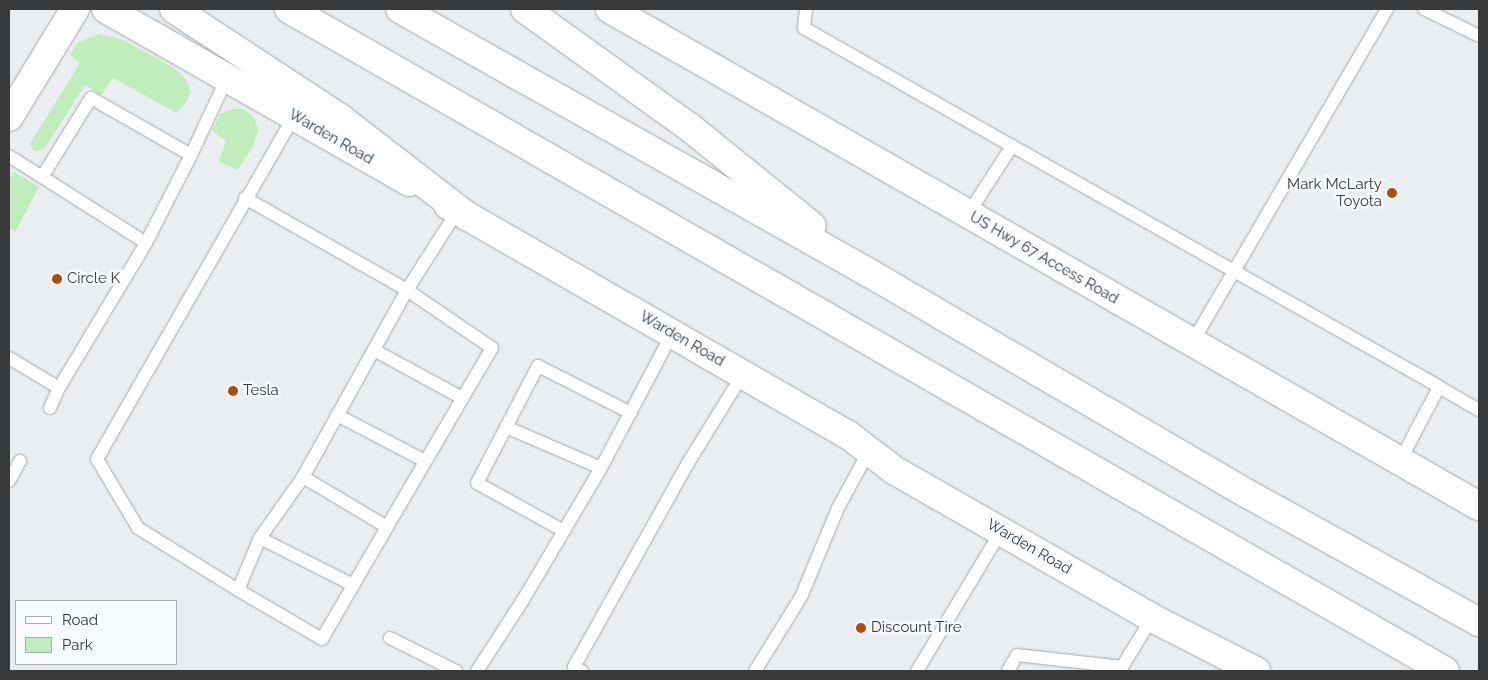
<!DOCTYPE html>
<html>
<head>
<meta charset="utf-8">
<style>
  body { margin:0 }
  #map { position:relative; width:1488px; height:680px; overflow:hidden; background:#eaeef1; font-family:Raleway,sans-serif }
  div>[style] { position:absolute }
  .green>* { inset:0; background:#bfedbb }
  .roads { filter:drop-shadow(0 0 1px #a4a9ac) drop-shadow(0 0 1px #a4a9ac) }
  .service>* { height:12px; margin:-6px; padding:0 6px; transform-origin:6px; border-radius:6px; background:#fff }
  .tertiary>* { height:28px; margin:-14px; padding:0 14px; transform-origin:14px; border-radius:14px; background:#fff }
  .secondary>* { height:28px; margin:-14px; padding:0 14px; transform-origin:14px; border-radius:14px; background:#fff }
  .motorway>* { height:28px; margin:-14px; padding:0 14px; transform-origin:14px; border-radius:14px; background:#fff }
  .dots>* { width:14px; height:14px; translate:-50% -50%; box-sizing:border-box; border:2px solid #f7fbff; border-radius:50% }
  span { translate:-50% -50%; white-space:nowrap; text-align:center; line-height:1.15; -webkit-text-stroke:5px #f7fbff; paint-order:stroke }
  .street-label { font-size:15px; color:#383a3b }
  .poi-label { font-size:15px; color:#383a3b }
  .right { translate:-100% -50%; text-align:right }
  .left { translate:0 -50%; text-align:left }
  .frame { position:absolute; inset:0; border:10px solid #383a3b; pointer-events:none }
  .legend { position:absolute; left:15px; top:600px; width:162px; height:65px; box-sizing:border-box; background:#f7fbff; border:1px solid #abaeb1; margin:0; padding:6px 9px; list-style:none; font-size:15px; color:#383a3b }
  .legend li { display:flex; align-items:center; gap:10px; height:25px }
  .legend b { width:25px; border:1px solid #abaeb1 }
</style>
</head>
<body>
<div id="map">
  <div class="green">
    <i style="clip-path:polygon(98px 34px,121px 39px,174px 68px,184px 77px,189px 86px,190px 93px,186px 102px,177px 113px,113px 78px,101px 95px,85px 85px,45px 148px,35px 152px,30px 144px,80px 63px,70px 55px,77px 43px)"></i>
    <i style="clip-path:polygon(233px 109px,243px 109px,250px 114px,255px 120px,258px 130px,253px 147px,237px 170px,219px 161px,226px 141px,212px 131px,220px 114px)"></i>
    <i style="clip-path:polygon(14px 172px,39px 187px,15px 232px,9px 227px,9px 179px)"></i>
  </div>
  <div class="roads">
    <div class="service">
      <i style="left:806px;top:9px;width:19px;rotate:96deg"></i>
      <i style="left:804px;top:28px;width:239px;rotate:29.6deg"></i>
      <i style="left:1012px;top:146px;width:81px;rotate:122.9deg"></i>
      <i style="left:1424px;top:9px;width:61px;rotate:26.1deg"></i>
      <i style="left:1012px;top:146px;width:490px;rotate:29.4deg"></i>
      <i style="left:1439px;top:387px;width:84px;rotate:117.8deg"></i>
      <i style="left:9px;top:156px;width:162px;rotate:32.4deg"></i>
      <i style="left:42px;top:177px;width:93px;rotate:-58.2deg"></i>
      <i style="left:91px;top:98px;width:115px;rotate:29.7deg"></i>
      <i style="left:245px;top:198px;width:186px;rotate:29.6deg"></i>
      <i style="left:407px;top:290px;width:103px;rotate:34.3deg"></i>
      <i style="left:492px;top:348px;width:208px;rotate:120.4deg"></i>
      <i style="left:387px;top:527px;width:98px;rotate:-149.2deg"></i>
      <i style="left:303px;top:477px;width:214px;rotate:-60.9deg"></i>
      <i style="left:407px;top:290px;width:95px;rotate:-57.5deg"></i>
      <i style="left:1192px;top:343px;width:387px;rotate:-59.7deg"></i>
      <i style="left:374px;top:350px;width:100px;rotate:28.6deg"></i>
      <i style="left:9px;top:358px;width:58px;rotate:31deg"></i>
      <i style="left:59px;top:388px;width:169px;rotate:-59deg"></i>
      <i style="left:146px;top:243px;width:99px;rotate:-62.9deg"></i>
      <i style="left:191px;top:155px;width:85px;rotate:-64.9deg"></i>
      <i style="left:1439px;top:387px;width:46px;rotate:29.9deg"></i>
      <i style="left:50px;top:408px;width:22px;rotate:-66deg"></i>
      <i style="left:337px;top:415px;width:99px;rotate:27.6deg"></i>
      <i style="left:506px;top:427px;width:103px;rotate:23.3deg"></i>
      <i style="left:303px;top:477px;width:75px;rotate:125.2deg"></i>
      <i style="left:260px;top:538px;width:56px;rotate:112.9deg"></i>
      <i style="left:238px;top:590px;width:97px;rotate:30.3deg"></i>
      <i style="left:322px;top:639px;width:129px;rotate:-59.9deg"></i>
      <i style="left:9px;top:481px;width:23px;rotate:-61deg"></i>
      <i style="left:564px;top:531px;width:99px;rotate:-151.1deg"></i>
      <i style="left:477px;top:483px;width:132px;rotate:-62.5deg"></i>
      <i style="left:538px;top:366px;width:104px;rotate:26.8deg"></i>
      <i style="left:260px;top:538px;width:104px;rotate:26.8deg"></i>
      <i style="left:238px;top:590px;width:118px;rotate:-148.2deg"></i>
      <i style="left:138px;top:528px;width:80px;rotate:-120.7deg"></i>
      <i style="left:97px;top:459px;width:396px;rotate:-60.1deg"></i>
      <i style="left:390px;top:638px;width:74px;rotate:26.6deg"></i>
      <i style="left:477px;top:671px;width:85px;rotate:-57.1deg"></i>
      <i style="left:523px;top:600px;width:153px;rotate:-59.4deg"></i>
      <i style="left:601px;top:468px;width:152px;rotate:-62.1deg"></i>
      <i style="left:582px;top:671px;width:9px;rotate:-153deg"></i>
      <i style="left:574px;top:667px;width:234px;rotate:-60.8deg"></i>
      <i style="left:688px;top:463px;width:105px;rotate:-58.3deg"></i>
      <i style="left:755px;top:671px;width:87px;rotate:-58.1deg"></i>
      <i style="left:801px;top:597px;width:96px;rotate:-67.4deg"></i>
      <i style="left:838px;top:508px;width:65px;rotate:-61.5deg"></i>
      <i style="left:917px;top:671px;width:163px;rotate:-59deg"></i>
      <i style="left:1008px;top:671px;width:18px;rotate:-61deg"></i>
      <i style="left:1017px;top:655px;width:106px;rotate:6.5deg"></i>
      <i style="left:1122px;top:667px;width:57px;rotate:-58.5deg"></i>
    </div>
    <div class="tertiary">
      <i style="left:9px;top:117px;width:127px;rotate:-58.6deg"></i>
    </div>
    <div class="secondary">
      <i style="left:106px;top:9px;width:349px;rotate:29.7deg"></i>
      <i style="left:610px;top:9px;width:1001px;rotate:29.77deg"></i>
      <i style="left:448px;top:205px;width:460px;rotate:29.9deg"></i>
      <i style="left:847px;top:434px;width:59px;rotate:37.5deg"></i>
      <i style="left:894px;top:470px;width:297px;rotate:29.8deg"></i>
      <i style="left:1152px;top:618px;width:117px;rotate:27deg"></i>
    </div>
    <div class="motorway">
      <i style="left:174px;top:9px;width:199px;rotate:33.3deg"></i>
      <i style="left:340px;top:118px;width:162px;rotate:37.7deg"></i>
      <i style="left:289px;top:9px;width:1332px;rotate:29.8deg"></i>
      <i style="left:400px;top:9px;width:540px;rotate:29.36deg"></i>
      <i style="left:871px;top:274px;width:424px;rotate:30.3deg"></i>
      <i style="left:1237px;top:488px;width:277px;rotate:29deg"></i>
      <i style="left:525px;top:9px;width:201px;rotate:35.7deg"></i>
      <i style="left:688px;top:126px;width:159px;rotate:38.9deg"></i>
    </div>
  </div>
  <div class="dots">
    <i style="left:1392px;top:193px;background:#ae4c11"></i>
    <i style="left:57px;top:279px;background:#ae4c11"></i>
    <i style="left:233px;top:391px;background:#ae4c11"></i>
    <i style="left:861px;top:628px;background:#ae4c11"></i>
  </div>
  <div class="street-label">
    <span style="left:331px;top:137px;rotate:30deg">Warden Road</span>
    <span style="left:1044px;top:258px;rotate:30deg">US Hwy 67 Access Road</span>
    <span style="left:682px;top:339px;rotate:30deg">Warden Road</span>
    <span style="left:1029px;top:547px;rotate:30deg">Warden Road</span>
  </div>
  <div class="poi-label">
    <span class="right" style="left:1382px;top:193px">Mark McLarty<br>Toyota</span>
    <span class="left" style="left:67px;top:279px">Circle K</span>
    <span class="left" style="left:243px;top:391px">Tesla</span>
    <span class="left" style="left:871px;top:628px">Discount Tire</span>
  </div>
  <div class="frame"></div>
  <ul class="legend">
  <li><b style="height:6px;background:#fff"></b>Road</li>
  <li><b style="height:14px;background:#bfedbb"></b>Park</li>
  </ul>
</div>
</body>
</html>
